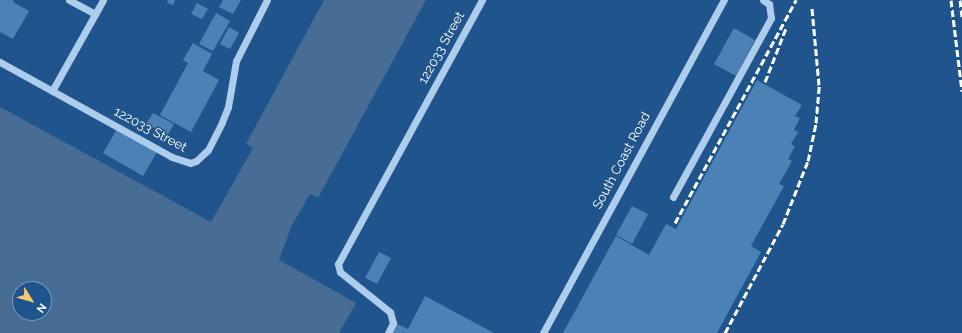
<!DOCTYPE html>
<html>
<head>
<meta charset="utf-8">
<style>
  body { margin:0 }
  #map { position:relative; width:962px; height:333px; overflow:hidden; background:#1f558c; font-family:Raleway,sans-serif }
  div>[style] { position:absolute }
  .water>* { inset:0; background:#476d94 }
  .building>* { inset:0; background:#4c81b6 }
  .minor>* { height:7px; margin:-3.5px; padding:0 3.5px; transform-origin:3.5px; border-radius:3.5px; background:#adcdec }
  .rail>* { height:3px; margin-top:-1.5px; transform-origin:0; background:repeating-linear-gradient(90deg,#fff 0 7px,transparent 0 10px) }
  span { translate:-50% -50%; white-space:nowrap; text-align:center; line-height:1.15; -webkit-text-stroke:3px #1f558c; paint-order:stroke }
  .street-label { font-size:13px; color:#fff }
  .north { position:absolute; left:12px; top:281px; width:40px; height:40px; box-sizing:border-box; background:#1f558c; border:1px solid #7999ba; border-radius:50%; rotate:127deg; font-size:11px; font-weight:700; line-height:16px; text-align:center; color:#fff }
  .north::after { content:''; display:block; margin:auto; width:14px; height:18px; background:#fac96d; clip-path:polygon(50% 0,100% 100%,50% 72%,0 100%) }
</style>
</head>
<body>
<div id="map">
  <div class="water">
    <i style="clip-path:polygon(evenodd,324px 0,426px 0,318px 198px,310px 194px,291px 227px,279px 260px,356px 303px,339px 333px,0 333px,0 107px,211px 222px,253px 148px,246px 144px,324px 0,20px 289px,44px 289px,44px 313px,20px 313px,20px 289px)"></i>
  </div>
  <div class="building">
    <i style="clip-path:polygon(0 0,14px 0,13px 2px,29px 11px,13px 39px,0 32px)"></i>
    <i style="clip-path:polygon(168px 0,175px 0,173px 5px,167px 3px)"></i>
    <i style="clip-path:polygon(223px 0,241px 0,233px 14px,219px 7px)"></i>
    <i style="clip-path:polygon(197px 3px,208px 9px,202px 19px,191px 14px)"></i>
    <i style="clip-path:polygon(216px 13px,230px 21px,213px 51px,199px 44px)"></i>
    <i style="clip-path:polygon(229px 27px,239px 33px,230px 49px,220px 44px)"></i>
    <i style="clip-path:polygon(734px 28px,755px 40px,736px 76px,714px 64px)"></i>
    <i style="clip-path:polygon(193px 43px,212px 54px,203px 71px,219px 80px,191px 132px,160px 115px,188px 63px,183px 60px)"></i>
    <i style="clip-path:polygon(757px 80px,802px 105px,795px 116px,800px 118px,794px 130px,798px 132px,791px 144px,795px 146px,788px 159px,792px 161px,779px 184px,784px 186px,751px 246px,761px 252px,717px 333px,563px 333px,616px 236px,649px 255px,666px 224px,676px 229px)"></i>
    <i style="clip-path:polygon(153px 113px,174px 124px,165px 140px,153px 133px,156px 129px,146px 124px)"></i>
    <i style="clip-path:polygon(117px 129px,157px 152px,143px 176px,103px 153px)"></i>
    <i style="clip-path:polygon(632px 206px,648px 214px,632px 244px,616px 235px)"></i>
    <i style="clip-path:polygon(379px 252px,391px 258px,377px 284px,365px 278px)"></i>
    <i style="clip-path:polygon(425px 296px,494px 333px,392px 333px,397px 324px,408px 329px)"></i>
  </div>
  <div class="minor">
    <i style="left:69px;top:0;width:30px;rotate:28deg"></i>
    <i style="left:0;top:62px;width:196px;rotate:28.9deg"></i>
    <i style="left:172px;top:157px;width:19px;rotate:18deg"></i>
    <i style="left:190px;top:163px;width:6px;rotate:-18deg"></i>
    <i style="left:196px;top:161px;width:16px;rotate:-43deg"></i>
    <i style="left:208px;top:150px;width:31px;rotate:-63deg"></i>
    <i style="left:222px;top:122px;width:16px;rotate:-68deg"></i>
    <i style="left:228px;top:107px;width:47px;rotate:-80.1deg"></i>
    <i style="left:236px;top:61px;width:68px;rotate:-63.1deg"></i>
    <i style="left:52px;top:91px;width:104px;rotate:-60.7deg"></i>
    <i style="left:673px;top:197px;width:204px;rotate:-61.3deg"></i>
    <i style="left:771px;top:18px;width:14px;rotate:-98deg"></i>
    <i style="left:769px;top:4px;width:7px;rotate:-146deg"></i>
    <i style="left:388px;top:333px;width:11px;rotate:-63deg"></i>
    <i style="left:393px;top:323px;width:11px;rotate:-105deg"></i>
    <i style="left:390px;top:312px;width:64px;rotate:-141.3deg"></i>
    <i style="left:340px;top:272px;width:8px;rotate:-104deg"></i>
    <i style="left:338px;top:264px;width:301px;rotate:-61.4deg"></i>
    <i style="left:543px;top:333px;width:379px;rotate:-61.5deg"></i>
  </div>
  <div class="rail">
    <i style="left:951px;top:0;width:92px;rotate:83.1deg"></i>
    <i style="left:960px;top:0;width:17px;rotate:83deg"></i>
    <i style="left:765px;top:82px;width:58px;rotate:-68.7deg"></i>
    <i style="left:675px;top:223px;width:254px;rotate:-61.5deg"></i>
    <i style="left:725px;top:333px;width:123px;rotate:-62deg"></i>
    <i style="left:783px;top:224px;width:68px;rotate:-68.4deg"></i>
    <i style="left:808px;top:161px;width:39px;rotate:-78deg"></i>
    <i style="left:816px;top:123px;width:38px;rotate:-85deg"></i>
    <i style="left:819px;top:85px;width:77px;rotate:-95.2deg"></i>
  </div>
  <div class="street-label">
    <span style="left:442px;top:48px;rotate:-61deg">122033 Street</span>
    <span style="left:150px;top:130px;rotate:28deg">122033 Street</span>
    <span style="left:622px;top:161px;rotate:-62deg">South Coast Road</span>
  </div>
  <div class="north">N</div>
</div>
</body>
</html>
